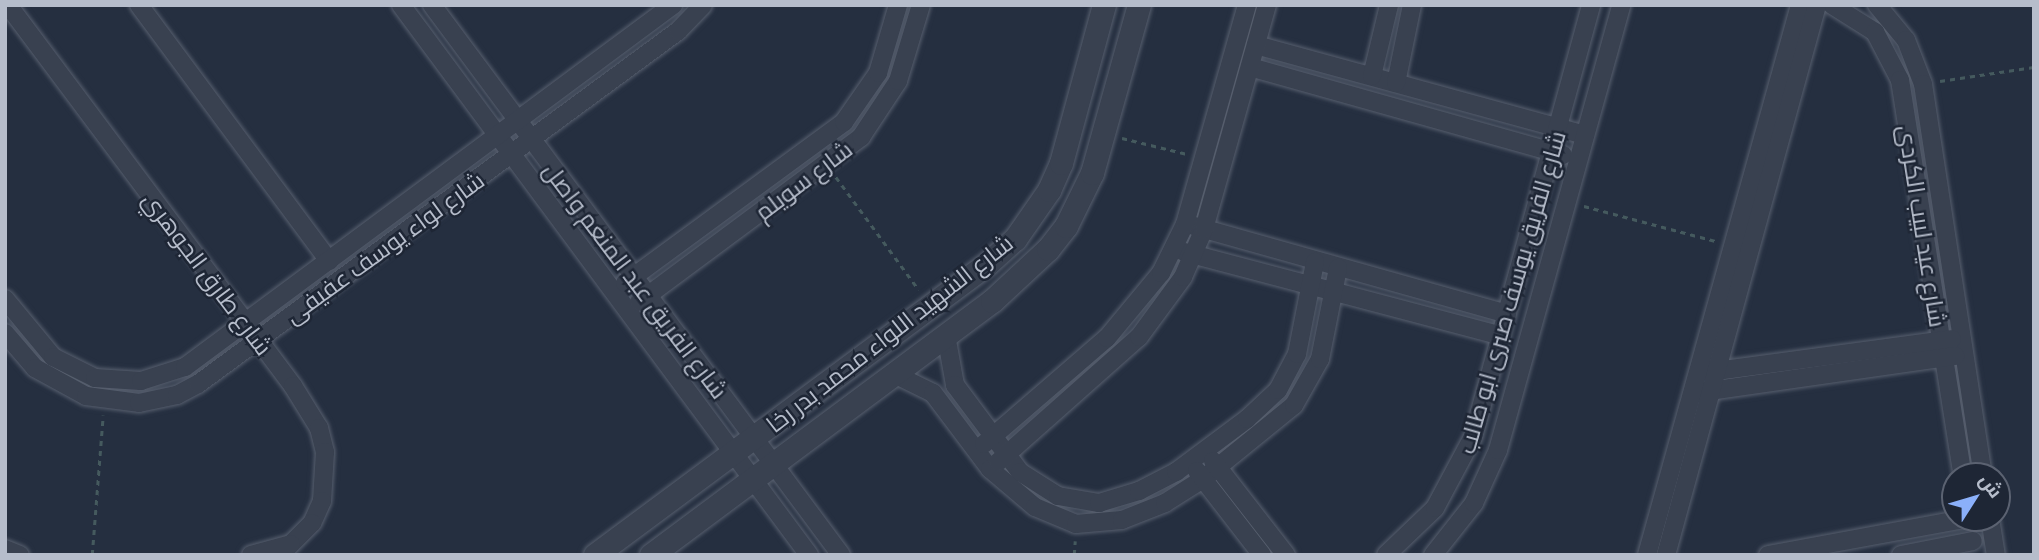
<!DOCTYPE html>
<html>
<head>
<meta charset="utf-8">
<style>
  body { margin:0 }
  #map { position:relative; width:2039px; height:560px; overflow:hidden; background:#252f40; font-family:Barlow,Cairo,sans-serif }
  div>[style] { position:absolute }
  .path>* { height:2.5px; margin-top:-1.25px; transform-origin:0; background:repeating-linear-gradient(90deg,#455a5e 0 5px,transparent 0 10px) }
  .roads { filter:drop-shadow(0 0 2px #575f6e) drop-shadow(0 0 2px #575f6e) }
  .minor>* { height:18px; margin:-9px; padding:0 9px; transform-origin:9px; border-radius:9px; background:#394150 }
  .tertiary>* { height:23px; margin:-11.5px; padding:0 11.5px; transform-origin:11.5px; border-radius:11.5px; background:#394150 }
  span { translate:-50% -50%; white-space:nowrap; text-align:center; line-height:1.15; -webkit-text-stroke:5px #1e2635; paint-order:stroke }
  .street-label { font-size:24px; color:#b6bdcb }
  .frame { position:absolute; inset:0; border:7px solid #b6bdcb; pointer-events:none }
  .north { position:absolute; left:1941px; top:462px; width:70px; height:70px; box-sizing:border-box; background:#1e2635; border:2px solid #5b6271; border-radius:50%; rotate:53deg; font-size:19px; font-weight:700; line-height:28px; text-align:center; color:#b6bdcb }
  .north::after { content:''; display:block; margin:auto; width:24px; height:32px; background:#8bb0fa; clip-path:polygon(50% 0,100% 100%,50% 72%,0 100%) }
</style>
</head>
<body>
<div id="map">
  <div class="path">
    <i style="left:1940px;top:81px;width:95px;rotate:-8.5deg"></i>
    <i style="left:1122px;top:138px;width:67px;rotate:13.8deg"></i>
    <i style="left:836px;top:177px;width:140px;rotate:53.7deg"></i>
    <i style="left:1584px;top:206px;width:137px;rotate:14.9deg"></i>
    <i style="left:92px;top:555px;width:140px;rotate:-85.5deg"></i>
    <i style="left:1074px;top:555px;width:14px;rotate:-86deg"></i>
  </div>
  <div class="roads">
    <div class="minor">
      <i style="left:8px;top:5px;width:476px;rotate:53.2deg"></i>
      <i style="left:293px;top:386px;width:49px;rotate:58.2deg"></i>
      <i style="left:319px;top:428px;width:25px;rotate:76deg"></i>
      <i style="left:325px;top:452px;width:49px;rotate:93.5deg"></i>
      <i style="left:322px;top:501px;width:24px;rotate:114deg"></i>
      <i style="left:312px;top:523px;width:45px;rotate:135deg"></i>
      <i style="left:139px;top:5px;width:319px;rotate:53.4deg"></i>
      <i style="left:401px;top:5px;width:685px;rotate:53.43deg"></i>
      <i style="left:432px;top:5px;width:685px;rotate:53.36deg"></i>
      <i style="left:1832px;top:5px;width:51px;rotate:32.1deg"></i>
      <i style="left:1875px;top:32px;width:54px;rotate:62.5deg"></i>
      <i style="left:1900px;top:80px;width:401px;rotate:81deg"></i>
      <i style="left:1877px;top:5px;width:45px;rotate:50.4deg"></i>
      <i style="left:1906px;top:40px;width:47px;rotate:68.9deg"></i>
      <i style="left:1923px;top:84px;width:397px;rotate:81.3deg"></i>
      <i style="left:1256px;top:45px;width:341px;rotate:15.3deg"></i>
      <i style="left:1250px;top:67px;width:325px;rotate:15.7deg"></i>
      <i style="left:1372px;top:76px;width:73px;rotate:-76.5deg"></i>
      <i style="left:1396px;top:83px;width:80px;rotate:-78.4deg"></i>
      <i style="left:1194px;top:226px;width:325px;rotate:15.7deg"></i>
      <i style="left:1184px;top:252px;width:328px;rotate:14.8deg"></i>
      <i style="left:625px;top:283px;width:272px;rotate:-36.3deg"></i>
      <i style="left:844px;top:122px;width:60px;rotate:-55.2deg"></i>
      <i style="left:878px;top:73px;width:71px;rotate:-73.6deg"></i>
      <i style="left:5px;top:299px;width:75px;rotate:50.4deg"></i>
      <i style="left:53px;top:357px;width:47px;rotate:26.6deg"></i>
      <i style="left:95px;top:378px;width:46px;rotate:3.7deg"></i>
      <i style="left:141px;top:381px;width:46px;rotate:-17.7deg"></i>
      <i style="left:185px;top:367px;width:608px;rotate:-36.57deg"></i>
      <i style="left:639px;top:302px;width:277px;rotate:-36.6deg"></i>
      <i style="left:861px;top:137px;width:67px;rotate:-56.5deg"></i>
      <i style="left:898px;top:81px;width:79px;rotate:-73.2deg"></i>
      <i style="left:5px;top:333px;width:46px;rotate:49.4deg"></i>
      <i style="left:35px;top:368px;width:58px;rotate:28.8deg"></i>
      <i style="left:86px;top:396px;width:53px;rotate:7.5deg"></i>
      <i style="left:139px;top:403px;width:39px;rotate:-12deg"></i>
      <i style="left:177px;top:395px;width:24px;rotate:-28deg"></i>
      <i style="left:198px;top:384px;width:596px;rotate:-36.33deg"></i>
      <i style="left:678px;top:31px;width:36px;rotate:-46deg"></i>
      <i style="left:946px;top:335px;width:51px;rotate:79.8deg"></i>
      <i style="left:955px;top:385px;width:109px;rotate:53.2deg"></i>
      <i style="left:1020px;top:472px;width:45px;rotate:32.3deg"></i>
      <i style="left:1058px;top:496px;width:42px;rotate:9.7deg"></i>
      <i style="left:1099px;top:503px;width:42px;rotate:-16.7deg"></i>
      <i style="left:1139px;top:491px;width:42px;rotate:-27.2deg"></i>
      <i style="left:1176px;top:472px;width:89px;rotate:-36.7deg"></i>
      <i style="left:1247px;top:419px;width:42px;rotate:-43.1deg"></i>
      <i style="left:1278px;top:390px;width:41px;rotate:-62.2deg"></i>
      <i style="left:1297px;top:354px;width:94px;rotate:-78.9deg"></i>
      <i style="left:1709px;top:372px;width:245px;rotate:-7.7deg"></i>
      <i style="left:894px;top:374px;width:43px;rotate:26deg"></i>
      <i style="left:933px;top:393px;width:95px;rotate:53.1deg"></i>
      <i style="left:990px;top:469px;width:59px;rotate:40.2deg"></i>
      <i style="left:1035px;top:507px;width:44px;rotate:22.5deg"></i>
      <i style="left:1076px;top:524px;width:46px;rotate:-5deg"></i>
      <i style="left:1122px;top:520px;width:46px;rotate:-21.6deg"></i>
      <i style="left:1165px;top:503px;width:45px;rotate:-32.3deg"></i>
      <i style="left:1203px;top:479px;width:117px;rotate:-39.1deg"></i>
      <i style="left:1294px;top:405px;width:53px;rotate:-60.5deg"></i>
      <i style="left:1320px;top:359px;width:93px;rotate:-78.8deg"></i>
      <i style="left:1702px;top:392px;width:256px;rotate:-8.1deg"></i>
      <i style="left:984px;top:444px;width:162px;rotate:-40.8deg"></i>
      <i style="left:1107px;top:338px;width:85px;rotate:-50.3deg"></i>
      <i style="left:1161px;top:273px;width:55px;rotate:-63.9deg"></i>
      <i style="left:1185px;top:224px;width:228px;rotate:-74.2deg"></i>
      <i style="left:1213px;top:461px;width:119px;rotate:52.2deg"></i>
      <i style="left:998px;top:462px;width:188px;rotate:-41.6deg"></i>
      <i style="left:1139px;top:337px;width:74px;rotate:-53.7deg"></i>
      <i style="left:1183px;top:277px;width:52px;rotate:-66.4deg"></i>
      <i style="left:1204px;top:229px;width:233px;rotate:-74.3deg"></i>
      <i style="left:1197px;top:471px;width:106px;rotate:52.3deg"></i>
      <i style="left:1990px;top:518px;width:37px;rotate:81deg"></i>
      <i style="left:5px;top:549px;width:16px;rotate:22deg"></i>
      <i style="left:251px;top:555px;width:41px;rotate:-15.4deg"></i>
      <i style="left:1386px;top:555px;width:68px;rotate:-43.8deg"></i>
      <i style="left:1435px;top:508px;width:81px;rotate:-61.8deg"></i>
      <i style="left:1473px;top:437px;width:448px;rotate:-74.7deg"></i>
      <i style="left:1433px;top:555px;width:66px;rotate:-51.7deg"></i>
      <i style="left:1474px;top:503px;width:58px;rotate:-65.6deg"></i>
      <i style="left:1498px;top:450px;width:462px;rotate:-74.5deg"></i>
      <i style="left:1647px;top:555px;width:571px;rotate:-74.45deg"></i>
      <i style="left:1666px;top:555px;width:570px;rotate:-74.65deg"></i>
      <i style="left:1768px;top:555px;width:204px;rotate:-10.4deg"></i>
      <i style="left:1901px;top:555px;width:73px;rotate:-11deg"></i>
    </div>
    <div class="tertiary">
      <i style="left:595px;top:555px;width:488px;rotate:-36.6deg"></i>
      <i style="left:987px;top:264px;width:38px;rotate:-42deg"></i>
      <i style="left:1015px;top:239px;width:60px;rotate:-55.2deg"></i>
      <i style="left:1049px;top:190px;width:30px;rotate:-66deg"></i>
      <i style="left:1061px;top:163px;width:164px;rotate:-74.8deg"></i>
      <i style="left:651px;top:555px;width:425px;rotate:-36.7deg"></i>
      <i style="left:992px;top:301px;width:76px;rotate:-42.9deg"></i>
      <i style="left:1048px;top:249px;width:29px;rotate:-52deg"></i>
      <i style="left:1066px;top:226px;width:59px;rotate:-63.9deg"></i>
      <i style="left:1092px;top:173px;width:174px;rotate:-74.4deg"></i>
    </div>
  </div>
  <div class="street-label">
    <span style="left:803px;top:180px;rotate:-37deg">شارع سويلم</span>
    <span style="left:1923px;top:226px;rotate:81deg">شارع عيد لبيب الكردى</span>
    <span style="left:384px;top:247px;rotate:-36deg">شارع لواء يوسف عفيفى</span>
    <span style="left:208px;top:273px;rotate:53deg">شارع طارق الجوهري</span>
    <span style="left:636px;top:280px;rotate:53deg">شارع الفريق عبد المنعم واصل</span>
    <span style="left:1511px;top:292px;rotate:-74deg">شارع الفريق يوسف صبرى ابو طالب</span>
    <span style="left:889px;top:333px;rotate:-38deg">شارع الشهيد اللواء محمد بدر رخا</span>
  </div>
  <div class="frame"></div>
  <div class="north">ش</div>
</div>
</body>
</html>
